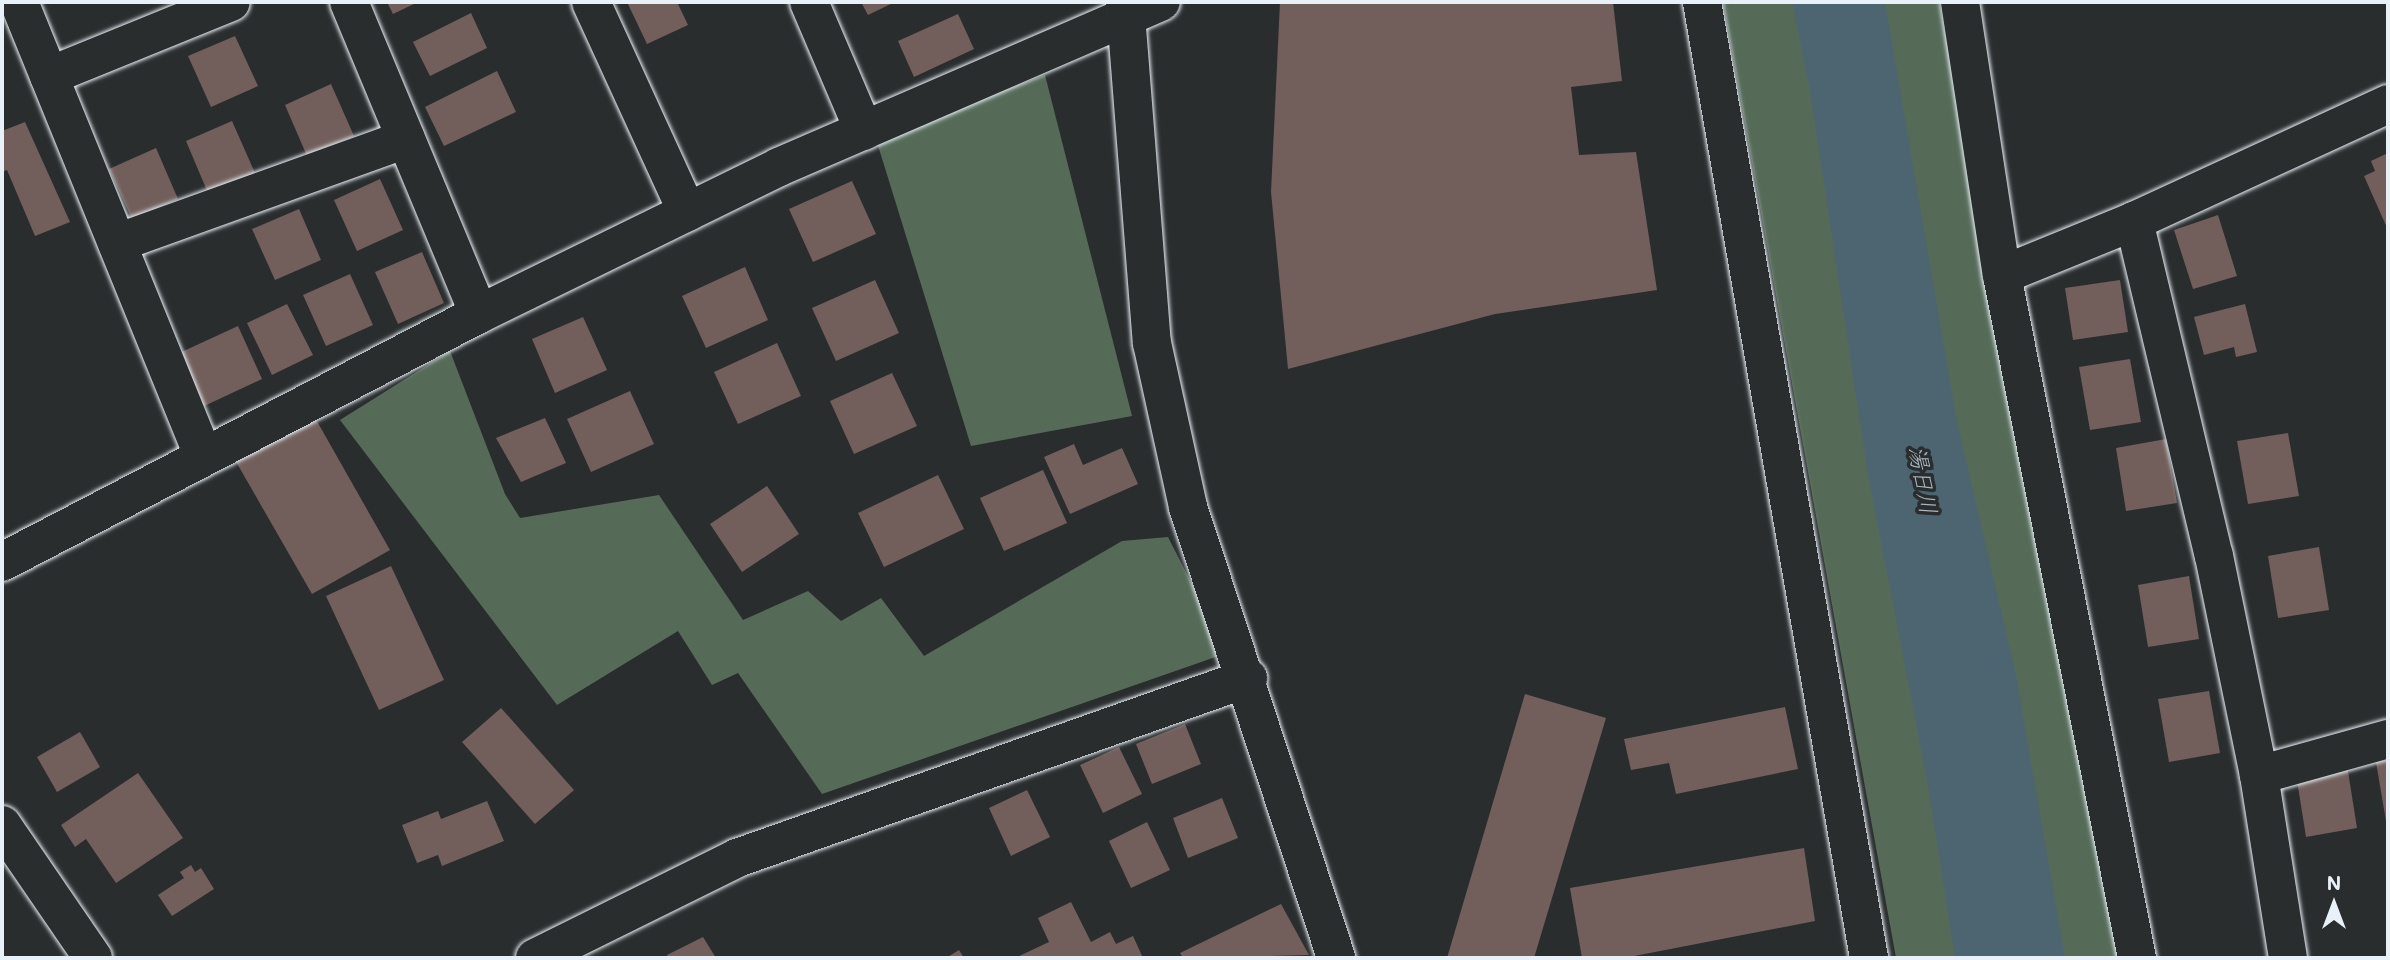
<!DOCTYPE html>
<html>
<head>
<meta charset="utf-8">
<style>
  body { margin:0 }
  #map { position:relative; width:2390px; height:960px; overflow:hidden; background:#2a2d2e; font-family:Mali,"Klee One",sans-serif }
  div>[style] { position:absolute }
  .green>* { inset:0; background:#556b58 }
  .water>* { inset:0; background:#4c6571 }
  .building>* { inset:0; background:#725f5b }
  .roads { filter:drop-shadow(0 0 2px #e8f1f8) drop-shadow(0 0 2px #e8f1f8) }
  .minor>* { height:38px; margin:-19px; padding:0 19px; transform-origin:19px; border-radius:19px; background:#2a2d2e }
  .tertiary>* { height:38px; margin:-19px; padding:0 19px; transform-origin:19px; border-radius:19px; background:#2a2d2e }
  .secondary>* { height:38px; margin:-19px; padding:0 19px; transform-origin:19px; border-radius:19px; background:#2a2d2e }
  span { translate:-50% -50%; white-space:nowrap; text-align:center; line-height:1.15; -webkit-text-stroke:7px #2a2d2e; paint-order:stroke }
  .water-label { font-size:23px; color:#aab9c2; font-style:italic }
  .frame { position:absolute; inset:0; border:4px solid #e8f1f8; pointer-events:none }
  .north { position:absolute; left:2299px; top:869px; width:70px; height:70px; -webkit-text-stroke:5px #2a2d2e; paint-order:stroke; rotate:0deg; font-size:19px; font-weight:700; line-height:28px; text-align:center; color:#e8f1f8 }
  .north::after { content:''; display:block; margin:auto; width:24px; height:32px; background:#e8f1f8; clip-path:polygon(50% 0,100% 100%,50% 72%,0 100%) }
</style>
</head>
<body>
<div id="map">
  <div class="green">
    <i style="clip-path:polygon(1723px 2px,1939px 2px,1997px 311px,2132px 958px,1896px 958px)"></i>
    <i style="clip-path:polygon(1045px 75px,1132px 416px,971px 446px,876px 139px)"></i>
    <i style="clip-path:polygon(450px 351px,505px 494px,520px 518px,659px 495px,743px 620px,808px 591px,841px 621px,881px 598px,924px 656px,1122px 541px,1168px 537px,1227px 653px,822px 794px,738px 673px,712px 685px,678px 631px,557px 705px,340px 420px)"></i>
  </div>
  <div class="water">
    <i style="clip-path:polygon(1792px 2px,1885px 2px,1957px 422px,2016px 675px,2065px 958px,1955px 958px,1929px 791px,1867px 469px,1809px 85px)"></i>
  </div>
  <div class="building">
    <i style="clip-path:polygon(387px 2px,418px 2px,393px 14px)"></i>
    <i style="clip-path:polygon(627px 2px,677px 2px,688px 25px,647px 44px)"></i>
    <i style="clip-path:polygon(861px 2px,895px 2px,868px 15px)"></i>
    <i style="clip-path:polygon(1280px 2px,1613px 2px,1622px 81px,1571px 87px,1579px 155px,1636px 152px,1657px 290px,1495px 314px,1288px 369px,1271px 192px)"></i>
    <i style="clip-path:polygon(471px 13px,487px 48px,430px 76px,413px 42px)"></i>
    <i style="clip-path:polygon(958px 14px,974px 49px,914px 77px,898px 41px)"></i>
    <i style="clip-path:polygon(235px 36px,258px 86px,211px 107px,188px 56px)"></i>
    <i style="clip-path:polygon(497px 71px,516px 112px,444px 146px,425px 107px)"></i>
    <i style="clip-path:polygon(331px 84px,354px 136px,307px 156px,285px 105px)"></i>
    <i style="clip-path:polygon(232px 121px,255px 173px,208px 193px,186px 141px)"></i>
    <i style="clip-path:polygon(25px 122px,70px 222px,35px 236px,7px 170px,2px 172px,2px 131px)"></i>
    <i style="clip-path:polygon(156px 148px,178px 199px,132px 219px,109px 169px)"></i>
    <i style="clip-path:polygon(2388px 153px,2388px 230px,2364px 176px,2375px 171px,2371px 161px)"></i>
    <i style="clip-path:polygon(380px 179px,403px 230px,357px 251px,334px 200px)"></i>
    <i style="clip-path:polygon(852px 181px,876px 234px,813px 262px,789px 209px)"></i>
    <i style="clip-path:polygon(299px 209px,321px 260px,275px 280px,252px 229px)"></i>
    <i style="clip-path:polygon(2218px 215px,2237px 276px,2193px 289px,2174px 230px)"></i>
    <i style="clip-path:polygon(422px 252px,444px 303px,398px 324px,375px 272px)"></i>
    <i style="clip-path:polygon(745px 267px,768px 320px,706px 348px,682px 296px)"></i>
    <i style="clip-path:polygon(350px 274px,373px 325px,326px 346px,303px 295px)"></i>
    <i style="clip-path:polygon(875px 280px,899px 333px,836px 361px,812px 308px)"></i>
    <i style="clip-path:polygon(2120px 280px,2128px 332px,2073px 340px,2065px 288px)"></i>
    <i style="clip-path:polygon(287px 304px,313px 355px,272px 375px,247px 323px)"></i>
    <i style="clip-path:polygon(2245px 304px,2257px 352px,2236px 357px,2234px 347px,2204px 355px,2194px 317px)"></i>
    <i style="clip-path:polygon(583px 317px,607px 370px,555px 393px,532px 339px)"></i>
    <i style="clip-path:polygon(238px 326px,262px 379px,200px 408px,175px 355px)"></i>
    <i style="clip-path:polygon(777px 343px,801px 396px,738px 424px,714px 372px)"></i>
    <i style="clip-path:polygon(2130px 359px,2141px 422px,2090px 430px,2079px 367px)"></i>
    <i style="clip-path:polygon(892px 373px,917px 426px,854px 454px,830px 401px)"></i>
    <i style="clip-path:polygon(630px 391px,654px 444px,591px 472px,567px 419px)"></i>
    <i style="clip-path:polygon(314px 416px,390px 550px,312px 594px,235px 460px)"></i>
    <i style="clip-path:polygon(545px 418px,566px 463px,521px 482px,496px 438px)"></i>
    <i style="clip-path:polygon(2288px 433px,2299px 496px,2248px 504px,2237px 441px)"></i>
    <i style="clip-path:polygon(2166px 439px,2177px 503px,2126px 511px,2116px 448px)"></i>
    <i style="clip-path:polygon(1074px 444px,1083px 465px,1122px 448px,1138px 484px,1070px 514px,1044px 457px)"></i>
    <i style="clip-path:polygon(1043px 470px,1067px 523px,1004px 551px,980px 498px)"></i>
    <i style="clip-path:polygon(938px 475px,964px 529px,884px 567px,858px 513px)"></i>
    <i style="clip-path:polygon(767px 486px,799px 534px,742px 572px,710px 524px)"></i>
    <i style="clip-path:polygon(2319px 547px,2329px 610px,2278px 618px,2268px 556px)"></i>
    <i style="clip-path:polygon(391px 566px,444px 680px,379px 710px,326px 596px)"></i>
    <i style="clip-path:polygon(2189px 576px,2199px 639px,2148px 647px,2138px 585px)"></i>
    <i style="clip-path:polygon(2209px 691px,2220px 753px,2169px 762px,2158px 699px)"></i>
    <i style="clip-path:polygon(1525px 694px,1606px 718px,1534px 958px,1447px 958px)"></i>
    <i style="clip-path:polygon(1785px 707px,1798px 769px,1676px 794px,1669px 763px,1631px 770px,1624px 739px)"></i>
    <i style="clip-path:polygon(501px 708px,574px 790px,535px 824px,462px 742px)"></i>
    <i style="clip-path:polygon(1185px 724px,1201px 764px,1152px 784px,1136px 744px)"></i>
    <i style="clip-path:polygon(80px 732px,100px 767px,57px 792px,37px 757px)"></i>
    <i style="clip-path:polygon(1119px 747px,1142px 794px,1103px 813px,1080px 765px)"></i>
    <i style="clip-path:polygon(2388px 760px,2388px 826px,2387px 827px,2376px 762px)"></i>
    <i style="clip-path:polygon(2347px 765px,2357px 828px,2306px 837px,2296px 774px)"></i>
    <i style="clip-path:polygon(138px 773px,183px 838px,116px 883px,86px 839px,75px 847px,61px 825px)"></i>
    <i style="clip-path:polygon(1027px 790px,1050px 837px,1011px 856px,989px 808px)"></i>
    <i style="clip-path:polygon(1222px 798px,1238px 838px,1188px 858px,1173px 818px)"></i>
    <i style="clip-path:polygon(487px 801px,504px 841px,442px 866px,438px 855px,417px 863px,402px 825px,438px 811px,441px 819px)"></i>
    <i style="clip-path:polygon(1147px 822px,1170px 870px,1131px 888px,1109px 841px)"></i>
    <i style="clip-path:polygon(1804px 848px,1815px 921px,1624px 958px,1582px 958px,1570px 888px)"></i>
    <i style="clip-path:polygon(191px 865px,195px 872px,201px 868px,214px 889px,172px 916px,158px 895px,184px 878px,180px 872px)"></i>
    <i style="clip-path:polygon(1071px 902px,1091px 942px,1110px 932px,1116px 944px,1133px 936px,1143px 958px,1015px 958px,1049px 942px,1038px 918px)"></i>
    <i style="clip-path:polygon(1281px 904px,1309px 955px,1183px 958px,1180px 953px)"></i>
    <i style="clip-path:polygon(703px 937px,716px 958px,668px 958px,667px 955px)"></i>
    <i style="clip-path:polygon(959px 950px,964px 958px,946px 958px)"></i>
  </div>
  <div class="roads">
    <div class="minor">
      <i style="left:19px;top:2px;width:490px;rotate:67.9deg"></i>
      <i style="left:349px;top:2px;width:338px;rotate:67.4deg"></i>
      <i style="left:591px;top:2px;width:231px;rotate:65.4deg"></i>
      <i style="left:809px;top:2px;width:140px;rotate:66.9deg"></i>
      <i style="left:1702px;top:2px;width:970px;rotate:80.09deg"></i>
      <i style="left:1960px;top:2px;width:276px;rotate:81.3deg"></i>
      <i style="left:2002px;top:275px;width:696px;rotate:78.82deg"></i>
      <i style="left:49px;top:76px;width:196px;rotate:-22.1deg"></i>
      <i style="left:2134px;top:221px;width:344px;rotate:76.6deg"></i>
      <i style="left:2214px;top:556px;width:224px;rotate:78.4deg"></i>
      <i style="left:2259px;top:775px;width:185px;rotate:81deg"></i>
      <i style="left:117px;top:243px;width:307px;rotate:-19.8deg"></i>
      <i style="left:2002px;top:275px;width:143px;rotate:-22.2deg"></i>
      <i style="left:2134px;top:221px;width:280px;rotate:-24.7deg"></i>
      <i style="left:2px;top:562px;width:538px;rotate:-27.47deg"></i>
      <i style="left:479px;top:314px;width:334px;rotate:-26.1deg"></i>
      <i style="left:779px;top:167px;width:416px;rotate:-23.4deg"></i>
      <i style="left:2259px;top:775px;width:134px;rotate:-15.6deg"></i>
      <i style="left:535px;top:958px;width:225px;rotate:-26.3deg"></i>
      <i style="left:737px;top:858px;width:542px;rotate:-19.4deg"></i>
    </div>
    <div class="tertiary">
      <i style="left:1125px;top:2px;width:342px;rotate:85.5deg"></i>
      <i style="left:1152px;top:343px;width:168px;rotate:77.6deg"></i>
      <i style="left:1188px;top:507px;width:475px;rotate:71.8deg"></i>
    </div>
    <div class="secondary">
      <i style="left:2px;top:825px;width:161px;rotate:55.6deg"></i>
    </div>
  </div>
  <div class="water-label">
    <span style="left:1924px;top:480px;rotate:80deg">湯日川</span>
  </div>
  <div class="frame"></div>
  <div class="north">N</div>
</div>
</body>
</html>
